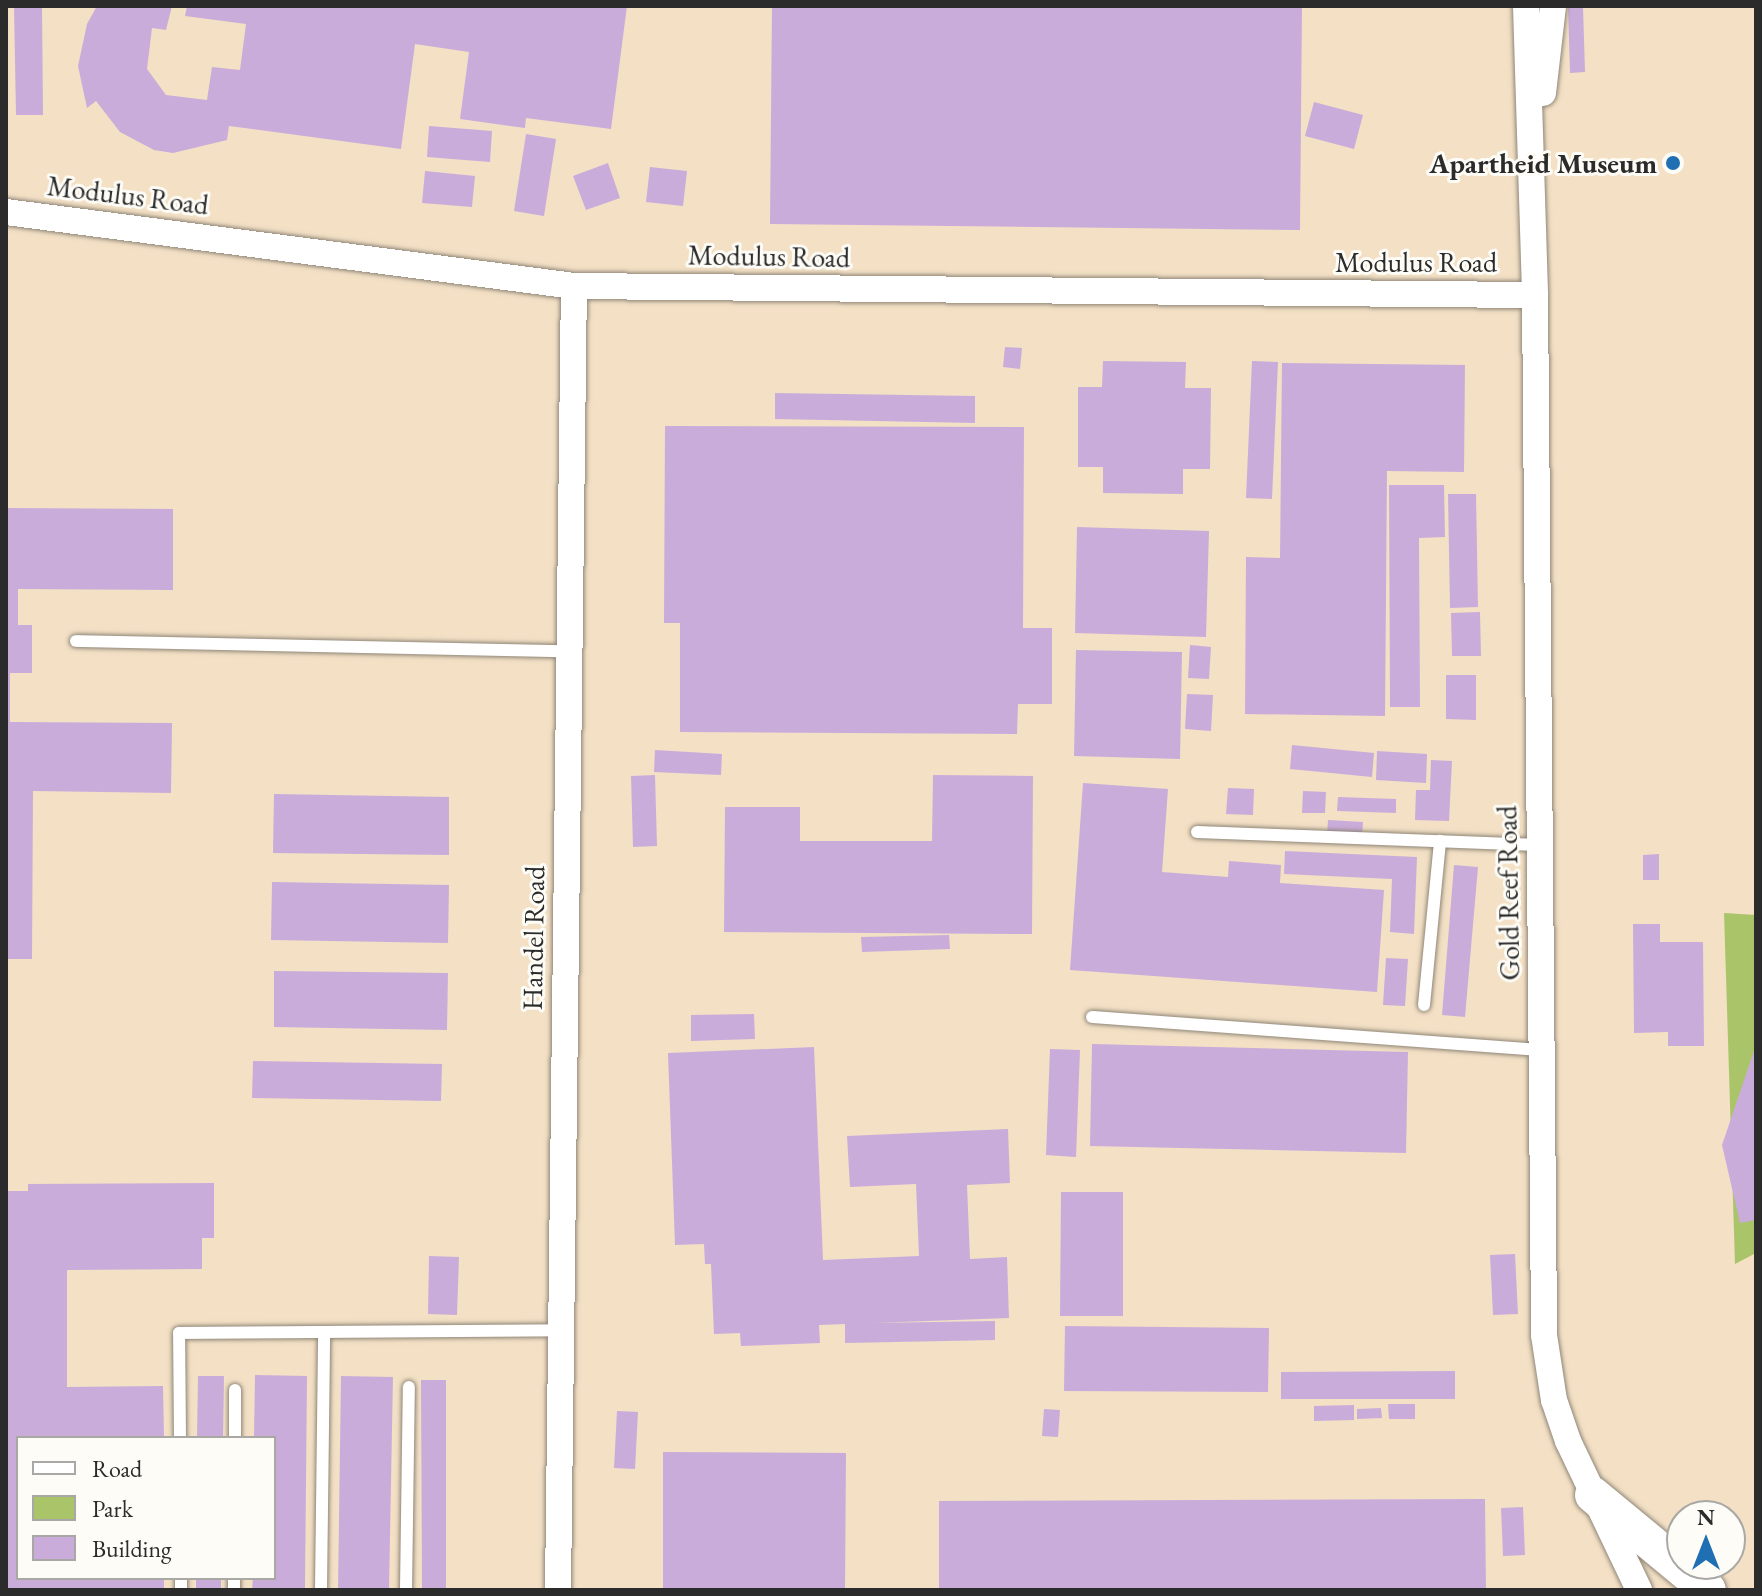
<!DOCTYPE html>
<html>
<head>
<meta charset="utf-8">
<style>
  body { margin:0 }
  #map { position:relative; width:1762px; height:1596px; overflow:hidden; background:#f3e0c5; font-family:"EB Garamond",serif }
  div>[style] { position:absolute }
  .green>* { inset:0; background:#aac46a }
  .building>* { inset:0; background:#caacdb }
  .roads { filter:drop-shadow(0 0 2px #8f8678) drop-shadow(0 0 2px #8f8678) }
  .service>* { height:12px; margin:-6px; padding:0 6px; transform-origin:6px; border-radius:6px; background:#fff }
  .minor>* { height:26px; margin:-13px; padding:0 13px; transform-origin:13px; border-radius:13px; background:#fff }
  .secondary>* { height:36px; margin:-18px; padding:0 18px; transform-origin:18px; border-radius:18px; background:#fff }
  .dots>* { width:22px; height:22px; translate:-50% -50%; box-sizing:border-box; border:4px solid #fdfcf7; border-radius:50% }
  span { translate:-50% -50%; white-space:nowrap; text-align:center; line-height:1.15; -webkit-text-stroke:6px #fdfcf7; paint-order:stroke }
  .poi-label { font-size:28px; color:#2b2b2b; font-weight:700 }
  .right { translate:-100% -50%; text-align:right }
  .street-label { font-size:28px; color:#2b2b2b }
  .frame { position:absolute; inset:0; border:8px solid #2b2b2b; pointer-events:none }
  .legend { position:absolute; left:16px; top:1436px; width:260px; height:144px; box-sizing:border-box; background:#fdfcf7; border:2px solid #a9a8a5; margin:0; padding:10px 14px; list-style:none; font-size:24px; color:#2b2b2b }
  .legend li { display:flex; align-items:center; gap:16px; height:40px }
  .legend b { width:40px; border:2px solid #a9a8a5 }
  .north { position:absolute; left:1666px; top:1500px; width:80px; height:80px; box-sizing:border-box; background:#fdfcf7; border:2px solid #a9a8a5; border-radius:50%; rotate:0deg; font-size:22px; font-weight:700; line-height:32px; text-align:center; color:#2b2b2b }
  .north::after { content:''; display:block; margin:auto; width:28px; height:36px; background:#1f6fb2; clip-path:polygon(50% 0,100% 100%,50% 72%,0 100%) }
</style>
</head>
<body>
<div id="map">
  <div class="green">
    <i style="clip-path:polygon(1724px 913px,1756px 915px,1756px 1253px,1735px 1264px)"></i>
  </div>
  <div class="building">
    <i style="clip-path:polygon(14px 6px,42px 6px,43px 115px,16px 115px)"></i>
    <i style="clip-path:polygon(97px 6px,172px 6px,166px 30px,152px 28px,147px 69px,166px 95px,207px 100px,212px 67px,240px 70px,246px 24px,185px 16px,187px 6px,627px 6px,611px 129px,526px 118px,525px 128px,460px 119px,469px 52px,415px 44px,401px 149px,229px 126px,227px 140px,173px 153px,154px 150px,120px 132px,96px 101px,87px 108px,78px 66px,87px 24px)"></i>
    <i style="clip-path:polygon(772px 6px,1302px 6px,1300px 230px,770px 224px)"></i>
    <i style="clip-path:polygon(1568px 6px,1583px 6px,1585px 72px,1570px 73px)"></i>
    <i style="clip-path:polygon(1314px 102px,1363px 115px,1354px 149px,1305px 136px)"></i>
    <i style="clip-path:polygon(429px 126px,492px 131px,490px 162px,427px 157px)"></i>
    <i style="clip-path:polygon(526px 134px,556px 139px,544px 216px,514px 211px)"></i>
    <i style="clip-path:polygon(608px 163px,620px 198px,586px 210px,573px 176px)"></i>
    <i style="clip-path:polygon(650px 167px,687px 171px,683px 206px,646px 202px)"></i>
    <i style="clip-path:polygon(425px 171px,475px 176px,472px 207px,422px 203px)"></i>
    <i style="clip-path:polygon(1005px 347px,1022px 348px,1020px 369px,1003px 367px)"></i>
    <i style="clip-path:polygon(1103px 361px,1186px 362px,1185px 388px,1211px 388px,1210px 469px,1183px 469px,1183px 494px,1103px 493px,1103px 467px,1078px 467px,1078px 387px,1102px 387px)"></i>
    <i style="clip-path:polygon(1252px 361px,1278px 362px,1272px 499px,1246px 498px)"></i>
    <i style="clip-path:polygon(1282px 363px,1465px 365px,1464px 472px,1387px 471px,1385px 716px,1245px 714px,1246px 557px,1280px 558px)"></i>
    <i style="clip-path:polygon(775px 393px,975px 396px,975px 423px,775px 419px)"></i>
    <i style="clip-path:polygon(665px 426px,1024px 427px,1023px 628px,1052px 628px,1052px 704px,1018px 704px,1017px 734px,680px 732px,680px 623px,664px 623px)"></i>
    <i style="clip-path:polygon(1389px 485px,1444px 485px,1445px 537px,1419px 538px,1420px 707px,1390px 707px)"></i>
    <i style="clip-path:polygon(1448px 494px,1476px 494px,1478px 607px,1450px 608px)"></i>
    <i style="clip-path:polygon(6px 508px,173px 509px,173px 590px,18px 589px,18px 625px,32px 625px,32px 673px,10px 673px,10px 722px,172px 723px,171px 793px,33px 791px,32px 959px,6px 959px)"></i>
    <i style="clip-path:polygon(1077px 527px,1209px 531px,1206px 637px,1075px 633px)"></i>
    <i style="clip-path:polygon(1480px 612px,1481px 656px,1452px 656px,1451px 613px)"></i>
    <i style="clip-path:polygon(1190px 645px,1211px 647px,1209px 679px,1188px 678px)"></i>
    <i style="clip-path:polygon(1076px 650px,1182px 652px,1180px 759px,1074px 756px)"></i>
    <i style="clip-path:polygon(1446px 675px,1476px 675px,1476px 720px,1446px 719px)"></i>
    <i style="clip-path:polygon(1187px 694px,1213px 695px,1211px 731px,1185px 729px)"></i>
    <i style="clip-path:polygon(1292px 745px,1374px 753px,1372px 777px,1290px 769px)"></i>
    <i style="clip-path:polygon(655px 750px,722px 754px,721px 775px,654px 772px)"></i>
    <i style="clip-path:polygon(1377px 751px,1427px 754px,1426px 783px,1376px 780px)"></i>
    <i style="clip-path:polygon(1431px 760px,1452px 761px,1449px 821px,1415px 820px,1416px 790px,1430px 790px)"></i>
    <i style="clip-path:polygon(655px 775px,657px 846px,633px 847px,631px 776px)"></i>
    <i style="clip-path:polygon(933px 775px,1033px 776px,1032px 934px,724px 932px,725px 807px,800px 807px,800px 841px,932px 841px)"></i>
    <i style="clip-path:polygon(1083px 783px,1168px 789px,1162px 872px,1228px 877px,1229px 861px,1281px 865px,1280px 883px,1384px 890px,1377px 992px,1070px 970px)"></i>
    <i style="clip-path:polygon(1228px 788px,1254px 789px,1253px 815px,1226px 814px)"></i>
    <i style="clip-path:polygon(1303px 791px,1326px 792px,1325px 813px,1302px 813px)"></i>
    <i style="clip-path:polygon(274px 794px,449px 797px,449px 855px,273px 853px)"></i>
    <i style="clip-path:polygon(1338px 797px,1396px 799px,1396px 813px,1337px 811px)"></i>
    <i style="clip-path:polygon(1328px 820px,1363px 822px,1362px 837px,1327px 835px)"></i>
    <i style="clip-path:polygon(1285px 851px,1417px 857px,1414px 934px,1390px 932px,1392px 879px,1284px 874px)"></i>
    <i style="clip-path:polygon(1659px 854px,1659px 880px,1643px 880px,1643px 855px)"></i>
    <i style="clip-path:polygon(1454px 865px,1478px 867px,1465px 1017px,1442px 1015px)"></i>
    <i style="clip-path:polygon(272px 882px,449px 885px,448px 943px,271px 940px)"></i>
    <i style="clip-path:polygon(1633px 924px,1660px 924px,1660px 942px,1703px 942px,1704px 1046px,1668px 1046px,1668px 1032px,1634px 1033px)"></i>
    <i style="clip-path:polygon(949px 935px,950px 949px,862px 952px,861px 937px)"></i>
    <i style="clip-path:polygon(1386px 958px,1408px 959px,1405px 1006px,1383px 1005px)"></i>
    <i style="clip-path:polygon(274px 971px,448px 973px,447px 1030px,274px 1027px)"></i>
    <i style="clip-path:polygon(754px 1014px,755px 1039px,691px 1041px,691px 1015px)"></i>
    <i style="clip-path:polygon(1092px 1044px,1408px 1052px,1406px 1153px,1090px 1146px)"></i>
    <i style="clip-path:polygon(1756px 1045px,1756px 1220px,1740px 1223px,1722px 1145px)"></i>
    <i style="clip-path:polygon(814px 1047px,823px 1260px,919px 1256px,916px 1184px,850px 1187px,847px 1136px,1008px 1129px,1010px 1183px,967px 1185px,970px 1259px,1007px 1257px,1009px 1318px,873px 1323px,995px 1321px,995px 1340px,845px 1343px,845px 1324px,819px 1325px,820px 1343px,741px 1346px,740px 1333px,714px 1334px,711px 1264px,705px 1264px,704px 1244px,675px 1245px,668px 1053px)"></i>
    <i style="clip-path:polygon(1050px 1049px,1080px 1050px,1076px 1157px,1046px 1155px)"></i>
    <i style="clip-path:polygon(253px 1061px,442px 1064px,441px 1101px,252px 1098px)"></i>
    <i style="clip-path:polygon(214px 1183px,214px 1238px,202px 1238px,202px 1269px,67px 1270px,67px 1387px,163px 1386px,164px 1438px,18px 1438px,18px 1578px,164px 1578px,164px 1590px,6px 1590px,6px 1191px,28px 1191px,28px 1184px)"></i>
    <i style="clip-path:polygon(1061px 1192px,1123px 1192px,1123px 1316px,1060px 1316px)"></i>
    <i style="clip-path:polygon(1515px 1254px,1518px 1314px,1493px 1315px,1490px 1255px)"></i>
    <i style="clip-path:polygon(429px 1256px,459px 1257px,457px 1315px,428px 1314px)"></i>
    <i style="clip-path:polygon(1065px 1326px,1269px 1328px,1268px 1392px,1064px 1391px)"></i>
    <i style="clip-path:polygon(1455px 1371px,1455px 1399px,1281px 1399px,1281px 1372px)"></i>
    <i style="clip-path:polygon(255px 1375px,307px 1376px,305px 1590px,252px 1590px,253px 1578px,274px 1578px,274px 1438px,254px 1438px)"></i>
    <i style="clip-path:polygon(198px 1376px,224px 1376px,223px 1438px,197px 1438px)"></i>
    <i style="clip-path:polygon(341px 1376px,393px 1377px,389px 1590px,338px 1590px)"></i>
    <i style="clip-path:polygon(421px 1380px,446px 1380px,446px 1590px,422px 1590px)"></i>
    <i style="clip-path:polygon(1388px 1404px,1415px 1404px,1415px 1419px,1389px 1419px)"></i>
    <i style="clip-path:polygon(1354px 1405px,1354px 1420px,1314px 1421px,1314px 1406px)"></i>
    <i style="clip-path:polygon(1381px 1408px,1382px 1418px,1357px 1419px,1357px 1409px)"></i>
    <i style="clip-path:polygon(1044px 1409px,1060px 1410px,1058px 1437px,1042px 1436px)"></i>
    <i style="clip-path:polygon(617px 1411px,638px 1412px,635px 1469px,614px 1468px)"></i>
    <i style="clip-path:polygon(663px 1452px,846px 1453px,845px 1590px,663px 1590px)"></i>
    <i style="clip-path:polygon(1485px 1499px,1486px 1590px,939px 1590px,939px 1501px)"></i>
    <i style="clip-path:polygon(1523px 1507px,1525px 1555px,1503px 1556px,1501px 1508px)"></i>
    <i style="clip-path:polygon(196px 1578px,221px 1578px,221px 1590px,196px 1590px)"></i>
  </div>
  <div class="roads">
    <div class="service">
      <i style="left:76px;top:641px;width:493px;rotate:1.2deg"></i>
      <i style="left:1197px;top:832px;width:342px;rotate:2.2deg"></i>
      <i style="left:1424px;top:1005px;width:165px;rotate:-84.4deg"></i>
      <i style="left:1092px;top:1017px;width:450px;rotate:4.2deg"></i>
      <i style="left:180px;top:1438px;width:105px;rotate:-90.5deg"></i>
      <i style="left:179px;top:1333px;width:382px;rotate:-0.4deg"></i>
      <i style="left:235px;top:1438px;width:48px;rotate:-90deg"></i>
      <i style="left:181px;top:1578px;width:12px;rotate:90deg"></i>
      <i style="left:234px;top:1590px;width:12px;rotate:-90deg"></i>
      <i style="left:321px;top:1590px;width:257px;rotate:-89.3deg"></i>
      <i style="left:406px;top:1590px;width:203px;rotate:-89.2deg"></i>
    </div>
    <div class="minor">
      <i style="left:1526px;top:6px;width:289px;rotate:88.2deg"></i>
      <i style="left:1535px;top:295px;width:1040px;rotate:89.5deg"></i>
      <i style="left:1544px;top:1335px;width:66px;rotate:81.3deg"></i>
      <i style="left:1554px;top:1400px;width:43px;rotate:71.1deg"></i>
      <i style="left:1568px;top:1441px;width:165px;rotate:64.5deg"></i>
      <i style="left:1543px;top:93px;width:88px;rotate:-83.4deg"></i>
      <i style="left:6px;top:212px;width:573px;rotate:7.42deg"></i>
      <i style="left:574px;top:286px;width:961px;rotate:0.54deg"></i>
      <i style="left:558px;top:1590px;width:1304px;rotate:-89.3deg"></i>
    </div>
    <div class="secondary">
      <i style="left:1593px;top:1495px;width:149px;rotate:39.6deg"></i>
    </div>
  </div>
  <div class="dots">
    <i style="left:1673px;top:163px;background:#1f6fb2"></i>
  </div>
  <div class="poi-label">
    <span class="right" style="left:1657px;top:163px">Apartheid Museum</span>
  </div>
  <div class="street-label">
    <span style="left:128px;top:195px;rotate:7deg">Modulus Road</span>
    <span style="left:769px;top:256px;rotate:1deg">Modulus Road</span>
    <span style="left:1416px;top:262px">Modulus Road</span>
    <span style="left:1508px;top:893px;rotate:-91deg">Gold Reef Road</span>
    <span style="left:533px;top:938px;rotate:-89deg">Handel Road</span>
  </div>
  <div class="frame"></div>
  <ul class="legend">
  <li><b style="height:10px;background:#fff"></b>Road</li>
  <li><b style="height:22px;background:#aac46a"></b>Park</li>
  <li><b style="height:22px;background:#caacdb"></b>Building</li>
  </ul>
  <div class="north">N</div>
</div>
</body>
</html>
